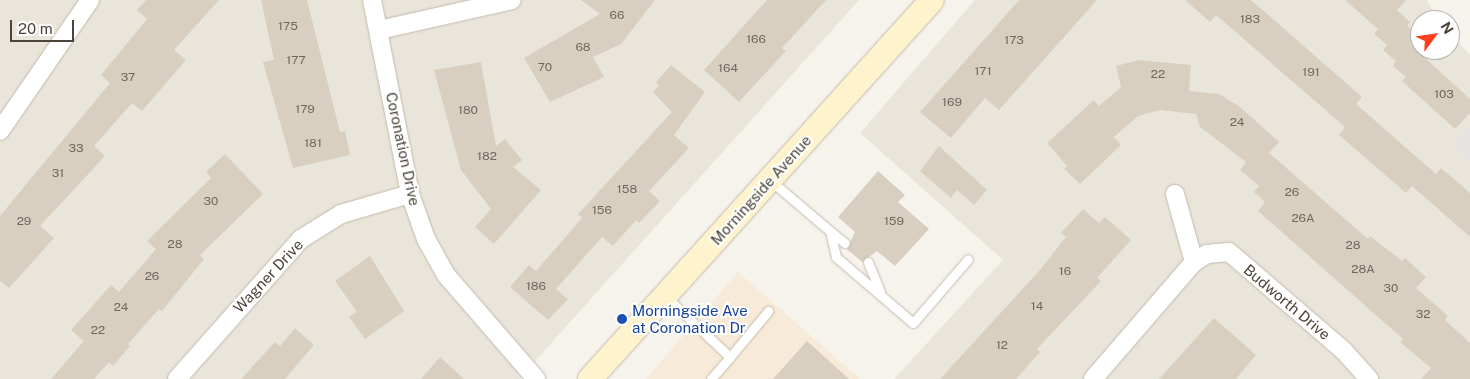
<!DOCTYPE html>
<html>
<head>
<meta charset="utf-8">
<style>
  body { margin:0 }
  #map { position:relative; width:1470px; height:379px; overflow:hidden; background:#f6f3ec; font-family:"Public Sans",sans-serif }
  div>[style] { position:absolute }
  .residential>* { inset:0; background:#eae5da }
  .commercial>* { inset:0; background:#f7ead8 }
  .parking>* { inset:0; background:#e5e3e0 }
  .building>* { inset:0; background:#d8cfc1 }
  .roads { filter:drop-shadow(0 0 1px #c2bbae) drop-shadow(0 0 1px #c2bbae) }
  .service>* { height:9px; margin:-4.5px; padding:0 4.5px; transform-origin:4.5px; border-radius:4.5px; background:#fff }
  .minor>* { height:18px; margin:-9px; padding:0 9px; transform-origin:9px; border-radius:9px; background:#fff }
  .secondary>* { height:24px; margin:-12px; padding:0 12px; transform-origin:12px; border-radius:12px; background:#fff3cd }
  .dots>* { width:14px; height:14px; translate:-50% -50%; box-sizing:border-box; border:2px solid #fff; border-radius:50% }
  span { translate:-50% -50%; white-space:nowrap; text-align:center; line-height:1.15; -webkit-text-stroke:4px #fff; paint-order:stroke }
  .number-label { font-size:12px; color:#6e675b }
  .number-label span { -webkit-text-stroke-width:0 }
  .street-label { font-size:15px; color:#4b4439 }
  .transit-label { font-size:15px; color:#164399 }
  .left { translate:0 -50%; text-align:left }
  .north { position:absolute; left:1410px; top:10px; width:50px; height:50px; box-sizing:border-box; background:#fff; border:1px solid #b7b4b0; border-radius:50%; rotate:59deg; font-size:14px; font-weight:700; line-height:20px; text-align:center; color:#4b4439 }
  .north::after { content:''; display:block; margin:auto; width:18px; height:22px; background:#fc3f1d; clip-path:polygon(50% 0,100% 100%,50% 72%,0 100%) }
  .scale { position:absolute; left:10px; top:20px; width:64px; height:22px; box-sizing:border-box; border:2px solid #4b4439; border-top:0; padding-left:6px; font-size:15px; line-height:18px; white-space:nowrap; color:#4b4439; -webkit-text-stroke:4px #fff; paint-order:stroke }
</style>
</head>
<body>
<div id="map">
  <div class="residential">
    <i style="clip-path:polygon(0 0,859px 0,519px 379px,0 379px)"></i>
    <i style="clip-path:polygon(975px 0,1427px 0,1438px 20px,1420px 20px,1420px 50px,1450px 50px,1450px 33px,1470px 55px,1470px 379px,894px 379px,1003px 260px,860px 133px)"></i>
  </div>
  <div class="commercial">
    <i style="clip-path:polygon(738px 272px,860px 379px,646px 379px)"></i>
  </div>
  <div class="parking">
    <i style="clip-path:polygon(1470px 127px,1470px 160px,1454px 145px)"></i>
  </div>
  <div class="building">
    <i style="clip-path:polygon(146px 0,219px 0,174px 50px,186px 60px,142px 111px,132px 103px,94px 146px,105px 156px,40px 226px,54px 238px,9px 288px,0 281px,0 216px,110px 83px,101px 75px,147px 19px,137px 10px)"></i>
    <i style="clip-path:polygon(261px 0,307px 0,340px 132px,345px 131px,350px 155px,293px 168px,263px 62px,274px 60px)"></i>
    <i style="clip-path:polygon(581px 0,655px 0,621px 44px,593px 57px,604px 77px,550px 102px,524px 58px,600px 14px)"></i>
    <i style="clip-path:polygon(767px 0,826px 0,782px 48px,786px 51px,739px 102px,704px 70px)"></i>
    <i style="clip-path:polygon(1019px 0,1097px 0,999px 110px,985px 98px,951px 138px,920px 112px)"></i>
    <i style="clip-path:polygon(1185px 0,1251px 0,1362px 97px,1356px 104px,1436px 174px,1441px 168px,1470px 193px,1470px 237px,1412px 186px,1406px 193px,1339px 135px,1345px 127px,1216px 15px,1210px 22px)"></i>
    <i style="clip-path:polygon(1345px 0,1406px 0,1397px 10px,1410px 22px,1407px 26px,1419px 37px,1415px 42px,1429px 54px,1425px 58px,1470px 99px,1470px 113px,1455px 129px,1402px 81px,1406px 77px,1393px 66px,1396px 61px,1383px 50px,1387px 45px,1374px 34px,1378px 29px)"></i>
    <i style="clip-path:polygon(1139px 60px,1191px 65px,1189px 91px,1219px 94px,1240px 107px,1279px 142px,1269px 153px,1368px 239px,1370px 236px,1402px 261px,1405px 258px,1426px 277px,1416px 288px,1448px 316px,1445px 320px,1470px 343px,1470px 379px,1421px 379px,1431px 368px,1400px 342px,1403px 339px,1258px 211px,1265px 202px,1254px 192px,1259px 186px,1240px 170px,1246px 162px,1200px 127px,1196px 114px,1160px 110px,1138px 116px,1114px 137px,1121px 145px,1080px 184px,1064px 169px,1067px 166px,1047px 143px,1094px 100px,1099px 106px,1121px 87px,1116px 66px)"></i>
    <i style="clip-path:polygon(481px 62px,496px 146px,505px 139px,522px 160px,513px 167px,541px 190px,494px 244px,475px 227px,491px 209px,461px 170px,434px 70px)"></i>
    <i style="clip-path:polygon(671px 65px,705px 92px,674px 135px,689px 148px,649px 191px,660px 201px,639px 223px,636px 220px,613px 246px,602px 237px,556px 289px,568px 299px,548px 320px,510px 287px,529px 265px,536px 271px,582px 218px,578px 214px,672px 112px,653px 92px,659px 86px,656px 82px)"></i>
    <i style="clip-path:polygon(939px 146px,987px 190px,974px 205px,957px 190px,951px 198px,920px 171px)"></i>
    <i style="clip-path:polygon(225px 154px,263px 194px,200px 255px,204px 259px,162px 311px,159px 309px,128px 344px,130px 346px,113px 366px,109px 362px,94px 379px,51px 379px,84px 341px,71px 330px,111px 285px,119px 292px,156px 249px,147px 241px,211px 178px,206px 172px)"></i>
    <i style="clip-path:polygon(878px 171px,905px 195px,898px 202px,929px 229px,895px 266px,877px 251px,862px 262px,847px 249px,855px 232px,838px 217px)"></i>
    <i style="clip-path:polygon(1083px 209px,1099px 223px,1105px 217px,1131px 240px,1097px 278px,1101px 281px,1037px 349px,1040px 352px,1016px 379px,940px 379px,1039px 271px,1066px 237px,1061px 233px)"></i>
    <i style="clip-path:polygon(370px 256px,404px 311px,365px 339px,349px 317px,357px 312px,335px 281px)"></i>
    <i style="clip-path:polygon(1214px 318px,1256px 355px,1236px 379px,1159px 379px)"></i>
    <i style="clip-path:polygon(295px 328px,314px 345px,285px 379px,241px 379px,275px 342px,280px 346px)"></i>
    <i style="clip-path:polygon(807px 341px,849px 379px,773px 379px)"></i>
    <i style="clip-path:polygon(440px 357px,464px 379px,421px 379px)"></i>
  </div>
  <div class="roads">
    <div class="service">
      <i style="left:770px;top:180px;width:79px;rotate:40.4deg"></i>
      <i style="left:830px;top:231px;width:27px;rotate:77deg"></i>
      <i style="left:836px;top:257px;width:101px;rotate:40.6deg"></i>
      <i style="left:913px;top:323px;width:84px;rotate:-49.3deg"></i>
      <i style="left:830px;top:231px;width:19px;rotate:39deg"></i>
      <i style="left:868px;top:262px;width:32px;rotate:68deg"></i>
      <i style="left:665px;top:296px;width:89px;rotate:43.2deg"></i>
      <i style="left:730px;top:357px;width:29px;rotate:131deg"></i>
      <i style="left:730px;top:357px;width:60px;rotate:-50.4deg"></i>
    </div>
    <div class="minor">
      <i style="left:372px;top:0;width:198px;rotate:78.9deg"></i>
      <i style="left:410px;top:194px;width:48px;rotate:70.4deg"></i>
      <i style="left:426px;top:239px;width:41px;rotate:60.9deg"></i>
      <i style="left:446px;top:275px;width:138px;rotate:49.1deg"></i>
      <i style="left:379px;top:30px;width:136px;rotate:-12.7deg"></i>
      <i style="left:0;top:131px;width:159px;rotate:-55.5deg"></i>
      <i style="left:1175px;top:194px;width:71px;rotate:74.4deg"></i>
      <i style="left:177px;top:379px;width:187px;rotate:-48.5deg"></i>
      <i style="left:301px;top:239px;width:47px;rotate:-32deg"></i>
      <i style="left:341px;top:214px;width:72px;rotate:-16.2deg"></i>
      <i style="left:1093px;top:379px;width:155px;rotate:-49.2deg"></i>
      <i style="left:1194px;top:262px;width:15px;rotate:-32deg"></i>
      <i style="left:1207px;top:254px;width:22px;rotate:-5deg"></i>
      <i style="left:1229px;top:252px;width:150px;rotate:40.7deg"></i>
      <i style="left:1343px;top:350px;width:39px;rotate:48deg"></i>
    </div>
    <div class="secondary">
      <i style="left:590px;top:379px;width:510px;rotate:-47.94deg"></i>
    </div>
  </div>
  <div class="dots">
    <i style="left:622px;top:319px;background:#1a4fb4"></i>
  </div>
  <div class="number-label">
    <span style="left:617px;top:16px">66</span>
    <span style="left:1250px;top:20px">183</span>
    <span style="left:288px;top:27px">175</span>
    <span style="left:756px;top:40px">166</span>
    <span style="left:1014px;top:41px">173</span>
    <span style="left:583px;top:48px">68</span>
    <span style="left:296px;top:61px">177</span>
    <span style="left:545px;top:68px">70</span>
    <span style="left:728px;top:69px">164</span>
    <span style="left:983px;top:72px">171</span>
    <span style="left:1311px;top:73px">191</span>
    <span style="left:1158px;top:75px">22</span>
    <span style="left:128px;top:78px">37</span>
    <span style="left:1444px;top:95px">103</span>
    <span style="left:952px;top:103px">169</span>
    <span style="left:305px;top:110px">179</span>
    <span style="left:468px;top:111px">180</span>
    <span style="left:1237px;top:123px">24</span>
    <span style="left:313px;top:144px">181</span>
    <span style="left:76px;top:149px">33</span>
    <span style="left:487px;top:157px">182</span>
    <span style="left:58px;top:174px">31</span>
    <span style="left:627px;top:190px">158</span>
    <span style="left:1292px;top:193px">26</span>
    <span style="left:211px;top:202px">30</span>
    <span style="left:602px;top:211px">156</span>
    <span style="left:1303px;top:219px">26A</span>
    <span style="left:24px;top:222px">29</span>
    <span style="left:894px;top:222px">159</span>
    <span style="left:175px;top:245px">28</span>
    <span style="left:1353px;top:246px">28</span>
    <span style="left:1363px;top:270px">28A</span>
    <span style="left:1065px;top:272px">16</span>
    <span style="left:152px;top:277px">26</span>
    <span style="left:536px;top:287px">186</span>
    <span style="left:1391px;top:289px">30</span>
    <span style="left:1037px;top:307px">14</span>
    <span style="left:121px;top:308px">24</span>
    <span style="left:1423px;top:315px">32</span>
    <span style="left:98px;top:331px">22</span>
    <span style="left:1002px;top:346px">12</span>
  </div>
  <div class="street-label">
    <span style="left:403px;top:149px;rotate:78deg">Coronation Drive</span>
    <span style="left:761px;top:190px;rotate:-48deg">Morningside Avenue</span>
    <span style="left:268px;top:276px;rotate:-47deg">Wagner Drive</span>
    <span style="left:1287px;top:302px;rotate:40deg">Budworth Drive</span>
  </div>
  <div class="transit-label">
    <span class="left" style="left:632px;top:319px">Morningside Ave<br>at Coronation Dr</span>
  </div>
  <div class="north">N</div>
  <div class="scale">20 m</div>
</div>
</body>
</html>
